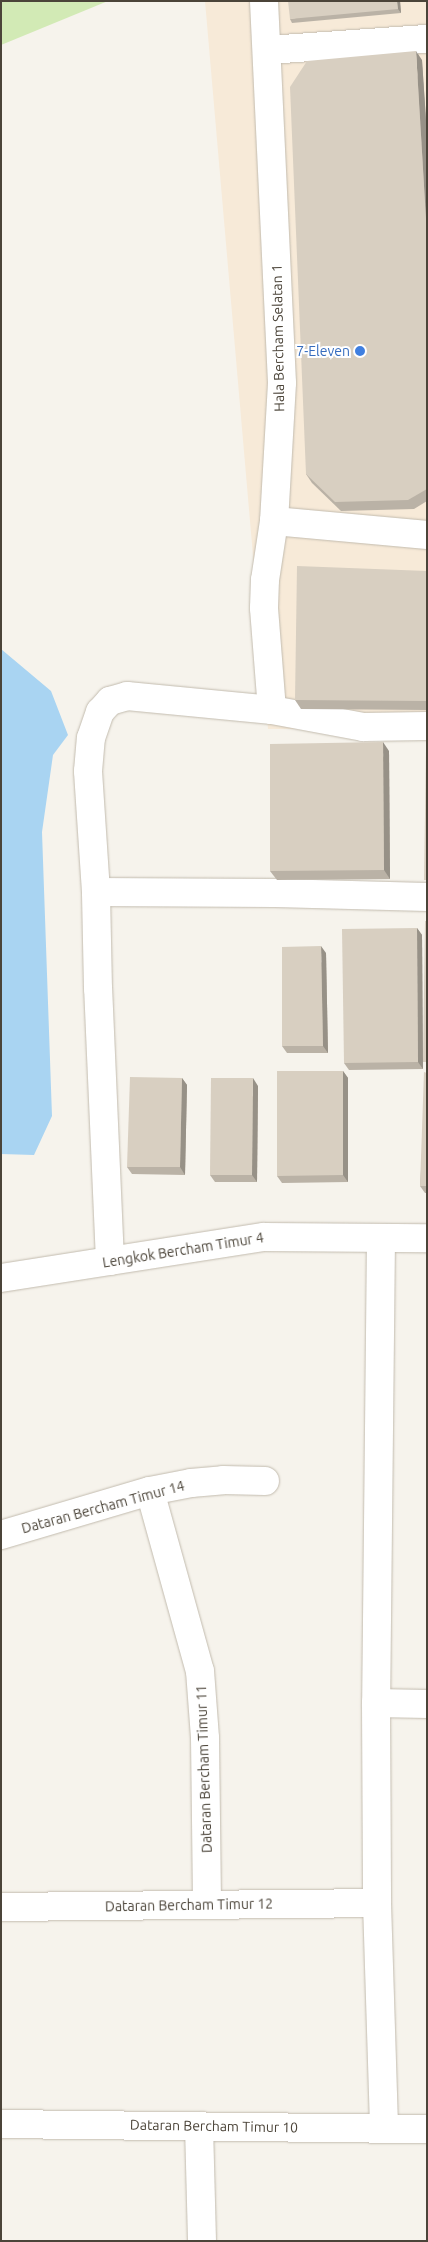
<!DOCTYPE html>
<html>
<head>
<meta charset="utf-8">
<style>
  body { margin:0 }
  #map { position:relative; width:428px; height:2242px; overflow:hidden; background:#f6f3ec; font-family:Ubuntu,sans-serif }
  div>[style] { position:absolute }
  .commercial>* { inset:0; background:#f7ead8 }
  .green>* { inset:0; background:#d2eab5 }
  .water>* { inset:0; background:#a9d4f2 }
  .roads { filter:drop-shadow(0 0 1px #c2bbae) drop-shadow(0 0 1px #c2bbae) }
  .minor>* { height:28px; margin:-14px; padding:0 14px; transform-origin:14px; border-radius:14px; background:#fff }
  .wall>* { inset:0; background:#bab2a6 }
  .shaded-wall>* { inset:0; background:#979187 }
  .building>* { inset:0; background:#d8cfc1 }
  .dots>* { width:14px; height:14px; translate:-50% -50%; box-sizing:border-box; border:2px solid #fff; border-radius:50% }
  span { translate:-50% -50%; white-space:nowrap; text-align:center; line-height:1.15; -webkit-text-stroke:4px #fff; paint-order:stroke }
  .street-label { font-size:14px; color:#4b4439 }
  .shop-label { font-size:14px; color:#366cbe }
  .right { translate:-100% -50%; text-align:right }
  .frame { position:absolute; inset:0; border:2px solid #4b4439; pointer-events:none }
</style>
</head>
<body>
<div id="map">
  <div class="commercial">
    <i style="clip-path:polygon(205px 1px,427px 1px,427px 729px,268px 729px)"></i>
  </div>
  <div class="green">
    <i style="clip-path:polygon(1px 1px,108px 1px,1px 45px)"></i>
  </div>
  <div class="water">
    <i style="clip-path:polygon(1px 649px,51px 691px,68px 735px,53px 755px,42px 832px,52px 1116px,34px 1155px,1px 1154px)"></i>
  </div>
  <div class="roads">
    <div class="minor">
      <i style="left:264px;top:1px;width:382px;rotate:87.3deg"></i>
      <i style="left:282px;top:383px;width:138px;rotate:93.3deg"></i>
      <i style="left:274px;top:521px;width:154px;rotate:5.2deg"></i>
      <i style="left:268px;top:50px;width:159px;rotate:-4deg"></i>
      <i style="left:272px;top:710px;width:102px;rotate:-94.5deg"></i>
      <i style="left:264px;top:608px;width:28px;rotate:-88deg"></i>
      <i style="left:265px;top:580px;width:60px;rotate:-81.3deg"></i>
      <i style="left:96px;top:892px;width:179px;rotate:0.3deg"></i>
      <i style="left:275px;top:893px;width:152px;rotate:1.5deg"></i>
      <i style="left:381px;top:1238px;width:465px;rotate:90.6deg"></i>
      <i style="left:376px;top:1703px;width:200px;rotate:89.7deg"></i>
      <i style="left:377px;top:1903px;width:225px;rotate:88.2deg"></i>
      <i style="left:110px;top:1261px;width:272px;rotate:-92.5deg"></i>
      <i style="left:98px;top:989px;width:97px;rotate:-91.2deg"></i>
      <i style="left:96px;top:892px;width:121px;rotate:-93.8deg"></i>
      <i style="left:88px;top:771px;width:33px;rotate:-85deg"></i>
      <i style="left:91px;top:738px;width:28px;rotate:-71deg"></i>
      <i style="left:100px;top:712px;width:15px;rotate:-48deg"></i>
      <i style="left:110px;top:701px;width:18px;rotate:-16deg"></i>
      <i style="left:127px;top:696px;width:146px;rotate:5.5deg"></i>
      <i style="left:272px;top:710px;width:93px;rotate:10.6deg"></i>
      <i style="left:363px;top:727px;width:64px;rotate:-0.9deg"></i>
      <i style="left:1px;top:1278px;width:266px;rotate:-8.9deg"></i>
      <i style="left:264px;top:1237px;width:163px;rotate:0.4deg"></i>
      <i style="left:150px;top:1491px;width:187px;rotate:74.5deg"></i>
      <i style="left:200px;top:1671px;width:67px;rotate:85.7deg"></i>
      <i style="left:205px;top:1738px;width:167px;rotate:89.3deg"></i>
      <i style="left:1px;top:1535px;width:155px;rotate:-16.5deg"></i>
      <i style="left:150px;top:1491px;width:42px;rotate:-11deg"></i>
      <i style="left:191px;top:1483px;width:32px;rotate:-5deg"></i>
      <i style="left:223px;top:1480px;width:42px;rotate:1.4deg"></i>
      <i style="left:376px;top:1703px;width:51px;rotate:1.1deg"></i>
      <i style="left:1px;top:1907px;width:376px;rotate:-0.6deg"></i>
      <i style="left:1px;top:2124px;width:426px;rotate:0.7deg"></i>
      <i style="left:199px;top:2126px;width:115px;rotate:88.5deg"></i>
    </div>
  </div>
  <div class="wall">
    <i style="clip-path:polygon(400px 1px,401px 13px,292px 23px,290px 19px)"></i>
    <i style="clip-path:polygon(422px 60px,427px 135px,427px 501px,414px 509px,341px 511px,312px 483px,306px 474px)"></i>
    <i style="clip-path:polygon(427px 571px,427px 710px,301px 709px,295px 700px)"></i>
    <i style="clip-path:polygon(389px 751px,390px 879px,277px 880px,270px 871px)"></i>
    <i style="clip-path:polygon(417px 928px,422px 935px,423px 1069px,349px 1070px,344px 1063px)"></i>
    <i style="clip-path:polygon(326px 953px,328px 1053px,287px 1053px,282px 1046px)"></i>
    <i style="clip-path:polygon(343px 1071px,348px 1078px,348px 1182px,282px 1183px,277px 1176px)"></i>
    <i style="clip-path:polygon(427px 1073px,427px 1193px,425px 1193px,420px 1186px)"></i>
    <i style="clip-path:polygon(182px 1078px,187px 1085px,185px 1175px,132px 1174px,127px 1167px)"></i>
    <i style="clip-path:polygon(258px 1086px,257px 1182px,215px 1182px,210px 1175px)"></i>
  </div>
  <div class="shaded-wall">
    <i style="clip-path:polygon(397px 1px,400px 1px,401px 13px,398px 9px)"></i>
    <i style="clip-path:polygon(416px 51px,422px 60px,427px 135px,427px 236px)"></i>
    <i style="clip-path:polygon(383px 742px,389px 751px,390px 879px,384px 870px)"></i>
    <i style="clip-path:polygon(417px 928px,422px 935px,423px 1069px,418px 1062px)"></i>
    <i style="clip-path:polygon(321px 946px,326px 953px,328px 1053px,323px 1046px)"></i>
    <i style="clip-path:polygon(343px 1071px,348px 1078px,348px 1182px,343px 1175px)"></i>
    <i style="clip-path:polygon(182px 1078px,187px 1085px,185px 1175px,180px 1167px)"></i>
    <i style="clip-path:polygon(253px 1078px,258px 1086px,257px 1182px,252px 1175px)"></i>
  </div>
  <div class="building">
    <i style="clip-path:polygon(288px 1px,397px 1px,398px 9px,290px 19px)"></i>
    <i style="clip-path:polygon(416px 51px,427px 236px,427px 489px,408px 500px,335px 502px,306px 474px,290px 87px,307px 61px)"></i>
    <i style="clip-path:polygon(297px 566px,427px 571px,427px 701px,295px 700px)"></i>
    <i style="clip-path:polygon(383px 742px,384px 870px,270px 871px,270px 744px)"></i>
    <i style="clip-path:polygon(426px 750px,427px 750px,427px 880px,424px 880px)"></i>
    <i style="clip-path:polygon(425px 921px,427px 921px,427px 1062px,423px 1062px)"></i>
    <i style="clip-path:polygon(417px 928px,418px 1062px,344px 1063px,342px 929px)"></i>
    <i style="clip-path:polygon(321px 946px,323px 1046px,282px 1046px,282px 947px)"></i>
    <i style="clip-path:polygon(277px 1071px,343px 1071px,343px 1175px,277px 1176px)"></i>
    <i style="clip-path:polygon(424px 1072px,427px 1073px,427px 1186px,420px 1186px)"></i>
    <i style="clip-path:polygon(130px 1077px,182px 1078px,180px 1167px,127px 1167px)"></i>
    <i style="clip-path:polygon(211px 1078px,253px 1078px,252px 1175px,210px 1175px)"></i>
  </div>
  <div class="dots">
    <i style="left:360px;top:351px;background:#3f7fe0"></i>
  </div>
  <div class="street-label">
    <span style="left:278px;top:338px;rotate:-91deg">Hala Bercham Selatan 1</span>
    <span style="left:183px;top:1250px;rotate:-9deg">Lengkok Bercham Timur 4</span>
    <span style="left:103px;top:1507px;rotate:-15deg">Dataran Bercham Timur 14</span>
    <span style="left:204px;top:1769px;rotate:-92deg">Dataran Bercham Timur 11</span>
    <span style="left:189px;top:1905px;rotate:-1deg">Dataran Bercham Timur 12</span>
    <span style="left:214px;top:2126px;rotate:1deg">Dataran Bercham Timur 10</span>
  </div>
  <div class="shop-label">
    <span class="right" style="left:350px;top:351px">7-Eleven</span>
  </div>
  <div class="frame"></div>
</div>
</body>
</html>
